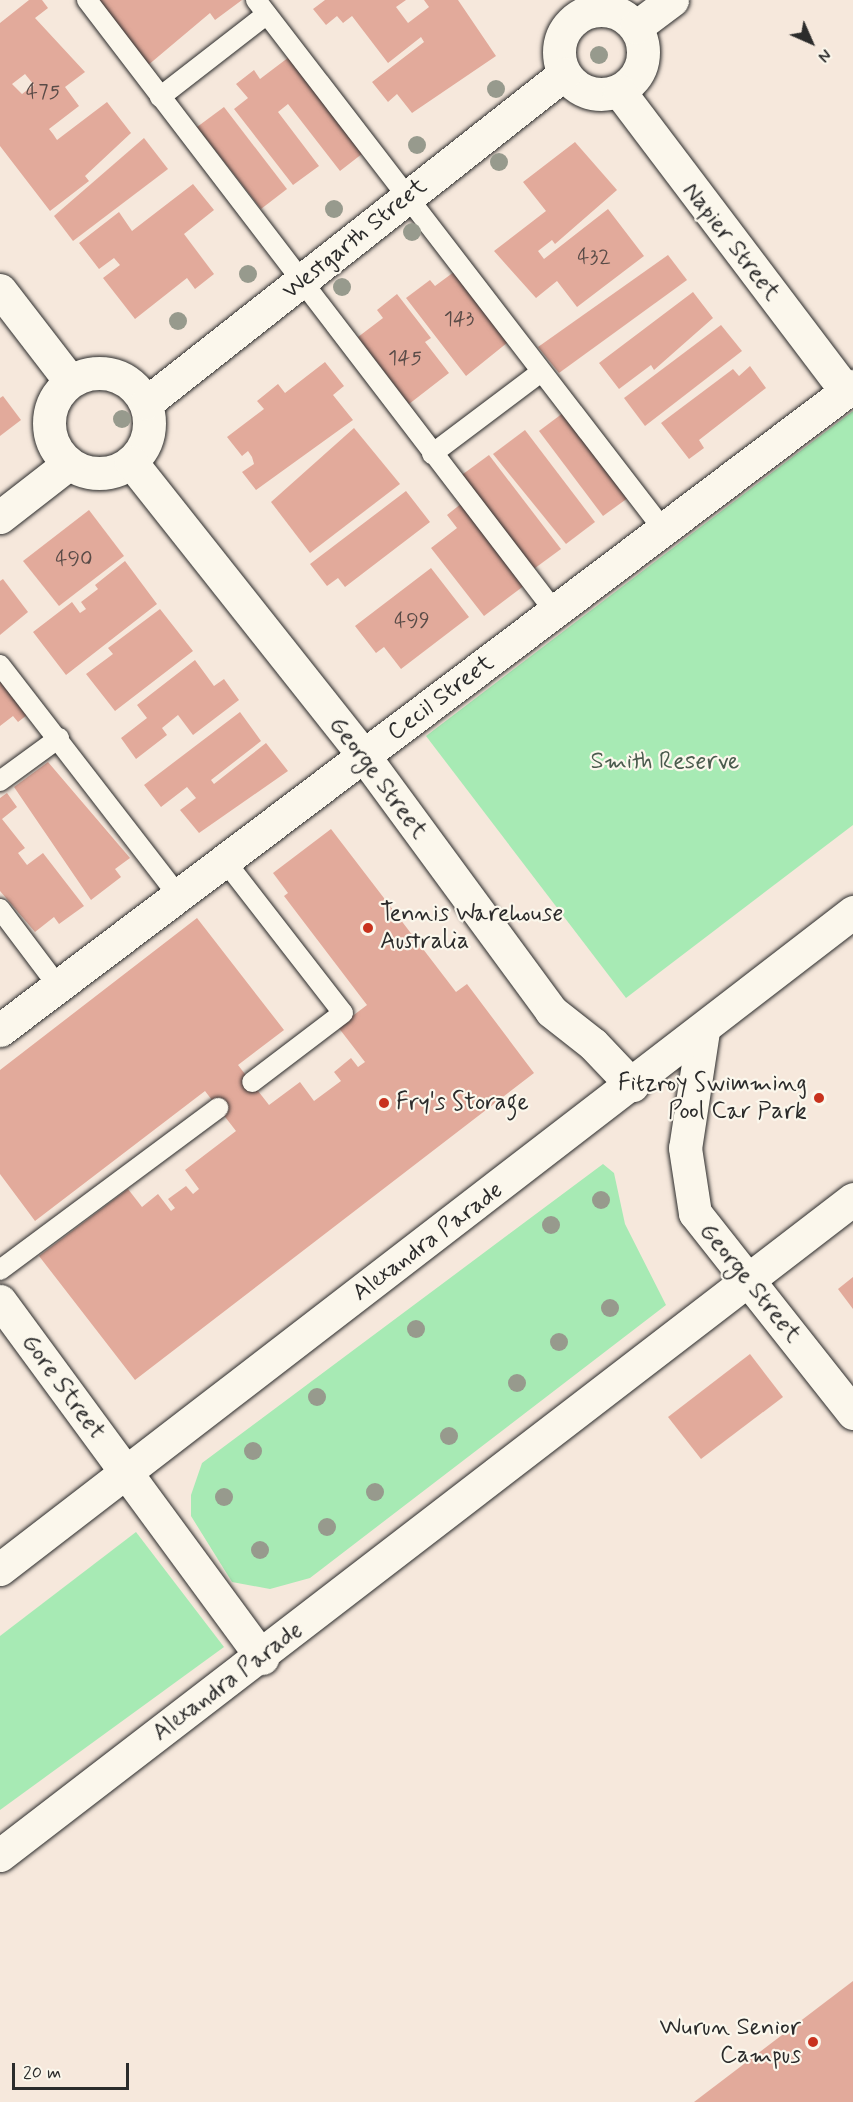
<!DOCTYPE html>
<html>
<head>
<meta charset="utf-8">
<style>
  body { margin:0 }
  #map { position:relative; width:853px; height:2102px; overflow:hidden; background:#f6e8dc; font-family:Mynerve,sans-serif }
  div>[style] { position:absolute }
  .green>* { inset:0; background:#a7eab4 }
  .building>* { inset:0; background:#e2aa9b }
  .roads { filter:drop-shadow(0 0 2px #2b2b2b) drop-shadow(0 0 2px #2b2b2b) }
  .lane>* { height:20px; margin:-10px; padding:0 10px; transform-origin:10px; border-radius:10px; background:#fbf7ec }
  .street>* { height:33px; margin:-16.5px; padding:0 16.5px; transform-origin:16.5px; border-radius:16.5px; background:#fbf7ec }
  .street>.ring { margin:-16.5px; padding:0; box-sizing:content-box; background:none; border:33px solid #fbf7ec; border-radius:50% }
  .primary>* { height:33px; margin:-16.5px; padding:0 16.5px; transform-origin:16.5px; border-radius:16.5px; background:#fbf7ec }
  .highway>* { height:33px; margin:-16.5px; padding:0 16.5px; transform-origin:16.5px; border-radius:16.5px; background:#fbf7ec }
  .trees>* { width:18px; height:18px; margin:-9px; border-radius:50%; background:#979a8d }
  .dots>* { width:16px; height:16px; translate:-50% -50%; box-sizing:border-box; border:3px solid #fbf7ec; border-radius:50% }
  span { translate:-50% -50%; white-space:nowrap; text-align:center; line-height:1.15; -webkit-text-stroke:4.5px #fbf7ec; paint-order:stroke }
  .number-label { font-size:21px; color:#594b47 }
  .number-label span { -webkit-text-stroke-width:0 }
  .street-label { font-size:24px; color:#2b2b2b }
  .park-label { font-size:24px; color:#4a5b4d }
  .poi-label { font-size:24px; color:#2b2b2b }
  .left { translate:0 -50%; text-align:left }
  .right { translate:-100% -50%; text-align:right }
  .north { position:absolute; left:781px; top:12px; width:60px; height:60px; -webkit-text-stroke:4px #fbf7ec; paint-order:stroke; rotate:135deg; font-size:16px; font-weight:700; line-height:24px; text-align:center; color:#2b2b2b }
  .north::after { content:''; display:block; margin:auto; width:21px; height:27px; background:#2b2b2b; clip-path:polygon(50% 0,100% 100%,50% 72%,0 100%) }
  .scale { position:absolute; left:12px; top:2063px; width:117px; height:27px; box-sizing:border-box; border:3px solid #2b2b2b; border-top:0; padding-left:8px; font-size:18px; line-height:21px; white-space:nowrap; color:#2b2b2b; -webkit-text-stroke:4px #fbf7ec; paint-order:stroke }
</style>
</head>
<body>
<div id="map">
  <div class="green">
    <i style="clip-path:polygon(853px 411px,853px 825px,626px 998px,426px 736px)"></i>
    <i style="clip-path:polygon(603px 1164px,614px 1173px,625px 1224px,666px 1305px,310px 1578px,270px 1589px,232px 1582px,191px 1516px,191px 1495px,202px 1463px)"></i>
    <i style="clip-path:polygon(136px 1532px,224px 1647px,0 1810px,0 1636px)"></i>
  </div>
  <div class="building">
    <i style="clip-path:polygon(evenodd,29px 0,42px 0,48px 8px,35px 18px,85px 72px,65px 87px,79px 106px,49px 129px,53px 134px,57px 140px,107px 102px,131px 133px,85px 176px,89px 181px,50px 211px,0 146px,0 23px,29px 0,25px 74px,34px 85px,22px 94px,12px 84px,25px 74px)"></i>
    <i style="clip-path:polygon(97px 0,242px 0,215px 20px,210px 13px,147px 66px)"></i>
    <i style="clip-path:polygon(325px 0,406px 0,396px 7px,408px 23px,429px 7px,424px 0,458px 0,496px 56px,412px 113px,397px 94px,388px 102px,372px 82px,424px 42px,421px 37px,388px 63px,352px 16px,343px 23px,337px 16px,326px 25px,313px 9px)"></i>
    <i style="clip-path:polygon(293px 54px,367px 150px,340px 171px,288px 104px,278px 112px,319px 166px,293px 185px,234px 109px,248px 98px,236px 84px,254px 70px,260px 79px)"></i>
    <i style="clip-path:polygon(224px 107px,287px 189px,261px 209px,197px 127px)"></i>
    <i style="clip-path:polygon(144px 138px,168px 169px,73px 241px,54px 216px)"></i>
    <i style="clip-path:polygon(575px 142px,617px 190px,555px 244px,552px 240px,538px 251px,544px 259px,608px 209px,644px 256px,577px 307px,557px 281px,536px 298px,494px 251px,546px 211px,523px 182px)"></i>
    <i style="clip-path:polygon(193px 184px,214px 210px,184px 234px,214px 274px,195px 289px,187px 278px,135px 319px,103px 278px,120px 265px,114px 258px,99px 269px,79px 243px,119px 212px,132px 231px)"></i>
    <i style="clip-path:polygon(668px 255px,687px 280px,559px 373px,538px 347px)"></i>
    <i style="clip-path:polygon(458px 269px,512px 339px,466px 376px,406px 298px,430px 280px,435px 286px)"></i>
    <i style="clip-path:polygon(693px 292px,713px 318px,654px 370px,651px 365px,619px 389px,599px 363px)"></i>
    <i style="clip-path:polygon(397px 294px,431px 338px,425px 342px,449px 373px,409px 404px,358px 337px,383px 318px,377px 310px)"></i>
    <i style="clip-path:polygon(721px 325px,742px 351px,645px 426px,624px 398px)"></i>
    <i style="clip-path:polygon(325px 362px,344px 386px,333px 395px,353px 420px,256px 490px,242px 472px,254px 464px,252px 457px,248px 451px,242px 456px,227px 437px,264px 409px,257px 401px,278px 384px,285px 393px)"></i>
    <i style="clip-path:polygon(750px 366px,766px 388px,699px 440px,704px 448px,689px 459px,661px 423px,733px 369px,739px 376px)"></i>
    <i style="clip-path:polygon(3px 396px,21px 420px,0 436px,0 398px)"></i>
    <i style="clip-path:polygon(567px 410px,632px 495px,603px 516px,539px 431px)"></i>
    <i style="clip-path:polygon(354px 428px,400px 484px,310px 553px,271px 502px)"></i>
    <i style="clip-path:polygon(525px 430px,595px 522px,566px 544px,493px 454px)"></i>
    <i style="clip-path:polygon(489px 455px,561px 549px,531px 571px,459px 477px)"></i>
    <i style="clip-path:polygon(406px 491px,430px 522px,345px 587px,338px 578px,327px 586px,310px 564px)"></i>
    <i style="clip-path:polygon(462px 503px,525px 585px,484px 616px,431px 548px,457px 528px,447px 515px)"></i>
    <i style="clip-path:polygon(89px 510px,124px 556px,59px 606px,23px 561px)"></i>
    <i style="clip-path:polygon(125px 561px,157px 604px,66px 675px,33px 632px,72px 602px,80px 613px,86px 609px,81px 602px,98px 589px,95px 585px)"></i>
    <i style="clip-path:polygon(431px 568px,469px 617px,401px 669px,384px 647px,376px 653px,355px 626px)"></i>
    <i style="clip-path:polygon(3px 579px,28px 612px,0 635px,0 581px)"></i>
    <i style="clip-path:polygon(160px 609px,193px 651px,115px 711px,86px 674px,113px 654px,108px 648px)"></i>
    <i style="clip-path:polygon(195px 660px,214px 686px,224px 679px,239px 700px,193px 735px,178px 715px,162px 728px,167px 735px,136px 759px,121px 738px,147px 718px,137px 705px)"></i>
    <i style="clip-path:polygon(0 680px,27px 715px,18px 722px,13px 716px,0 726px)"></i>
    <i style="clip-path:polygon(240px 712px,261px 741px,211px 780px,214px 784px,266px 743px,288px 771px,199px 833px,180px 810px,196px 798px,187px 787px,161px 807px,144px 785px)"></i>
    <i style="clip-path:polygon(48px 762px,130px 858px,115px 869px,121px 877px,91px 900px,14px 787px)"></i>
    <i style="clip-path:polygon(7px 793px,17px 807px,2px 819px,25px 848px,18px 853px,27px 865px,43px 853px,84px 906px,59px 924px,54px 917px,35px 932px,0 891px,0 798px)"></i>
    <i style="clip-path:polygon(331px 829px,456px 992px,467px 984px,534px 1073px,135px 1380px,39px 1256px,128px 1189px,142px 1207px,158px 1194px,171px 1211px,175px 1208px,168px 1199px,186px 1186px,193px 1194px,199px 1189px,185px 1170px,236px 1131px,205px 1091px,35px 1221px,0 1174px,0 1070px,197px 918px,284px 1030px,238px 1065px,269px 1105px,300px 1082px,314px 1101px,341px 1081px,334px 1072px,351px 1058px,358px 1067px,365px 1062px,338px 1027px,367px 1005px,284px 896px,288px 893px,273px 873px)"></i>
    <i style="clip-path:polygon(853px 1277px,853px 1309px,838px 1289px)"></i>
    <i style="clip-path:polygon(750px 1354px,783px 1397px,701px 1459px,668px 1417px)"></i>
    <i style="clip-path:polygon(853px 1981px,853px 2102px,694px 2102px)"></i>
  </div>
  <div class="roads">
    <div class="lane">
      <i style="left:87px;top:0;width:770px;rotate:52.59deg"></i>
      <i style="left:256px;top:0;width:667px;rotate:52.43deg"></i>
      <i style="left:160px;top:97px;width:135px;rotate:-37.8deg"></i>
      <i style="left:432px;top:454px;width:136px;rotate:-37deg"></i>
      <i style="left:0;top:665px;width:294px;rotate:52.3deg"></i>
      <i style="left:0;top:781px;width:73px;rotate:-36.1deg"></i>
      <i style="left:225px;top:861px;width:192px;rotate:52.2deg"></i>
      <i style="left:343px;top:1013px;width:114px;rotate:142.8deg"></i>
      <i style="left:0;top:909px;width:96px;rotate:53deg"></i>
      <i style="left:0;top:1270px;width:272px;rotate:-36.6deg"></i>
    </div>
    <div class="street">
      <i class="ring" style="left:559px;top:10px;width:51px;height:51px"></i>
      <i style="left:636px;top:27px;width:45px;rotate:-36.9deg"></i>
      <i style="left:619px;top:91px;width:376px;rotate:52.9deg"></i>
      <i style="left:0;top:290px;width:115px;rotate:52.4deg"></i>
      <i class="ring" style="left:49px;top:373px;width:67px;height:67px"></i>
      <i style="left:146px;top:403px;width:532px;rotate:-38.21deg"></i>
      <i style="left:131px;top:462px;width:375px;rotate:51.6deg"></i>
      <i style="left:364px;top:756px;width:316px;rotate:53.7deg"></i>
      <i style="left:551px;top:1011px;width:53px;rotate:38.2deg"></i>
      <i style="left:593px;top:1044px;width:57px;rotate:46.4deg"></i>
      <i style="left:0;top:517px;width:86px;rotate:-37.9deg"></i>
      <i style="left:0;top:1030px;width:1069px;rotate:-37.05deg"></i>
      <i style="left:0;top:1301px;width:443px;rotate:53.7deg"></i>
    </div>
    <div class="primary">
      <i style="left:703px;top:1031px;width:118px;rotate:98.7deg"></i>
      <i style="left:685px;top:1148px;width:66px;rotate:81.3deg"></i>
      <i style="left:695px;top:1213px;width:255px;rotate:51.7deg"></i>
    </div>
    <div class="highway">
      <i style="left:0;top:1569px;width:1077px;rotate:-37.6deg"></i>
      <i style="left:0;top:1855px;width:1076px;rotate:-37.56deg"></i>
    </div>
  </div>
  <div class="trees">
    <i style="left:599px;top:55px"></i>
    <i style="left:496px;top:89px"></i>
    <i style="left:417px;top:145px"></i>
    <i style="left:499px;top:162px"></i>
    <i style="left:334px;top:209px"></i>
    <i style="left:412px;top:232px"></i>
    <i style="left:248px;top:274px"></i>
    <i style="left:342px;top:287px"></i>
    <i style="left:178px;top:321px"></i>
    <i style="left:122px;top:419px"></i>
    <i style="left:601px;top:1200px"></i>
    <i style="left:551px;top:1225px"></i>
    <i style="left:610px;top:1308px"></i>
    <i style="left:416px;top:1329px"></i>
    <i style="left:559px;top:1342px"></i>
    <i style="left:517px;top:1383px"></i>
    <i style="left:317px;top:1397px"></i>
    <i style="left:449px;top:1436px"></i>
    <i style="left:253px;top:1451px"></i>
    <i style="left:375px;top:1492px"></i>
    <i style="left:224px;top:1497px"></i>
    <i style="left:327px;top:1527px"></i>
    <i style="left:260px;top:1550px"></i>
  </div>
  <div class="dots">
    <i style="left:368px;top:928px;background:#c8321e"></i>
    <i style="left:819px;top:1098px;background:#c8321e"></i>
    <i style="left:384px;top:1103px;background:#c8321e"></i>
    <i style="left:813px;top:2042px;background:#c8321e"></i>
  </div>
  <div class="number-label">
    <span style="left:43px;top:92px">475</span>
    <span style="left:594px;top:257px">432</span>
    <span style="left:459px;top:319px">143</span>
    <span style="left:405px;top:358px">145</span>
    <span style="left:74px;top:559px">490</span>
    <span style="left:412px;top:621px">499</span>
  </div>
  <div class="street-label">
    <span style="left:355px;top:239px;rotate:-39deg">Westgarth Street</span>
    <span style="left:731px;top:242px;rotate:52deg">Napier Street</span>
    <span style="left:441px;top:698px;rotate:-37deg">Cecil Street</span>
    <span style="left:378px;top:778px;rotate:53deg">George Street</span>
    <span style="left:428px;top:1242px;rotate:-37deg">Alexandra Parade</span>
    <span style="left:750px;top:1283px;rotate:51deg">George Street</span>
    <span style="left:63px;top:1387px;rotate:54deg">Gore Street</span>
    <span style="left:228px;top:1682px;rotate:-37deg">Alexandra Parade</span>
  </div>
  <div class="park-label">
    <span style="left:665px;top:762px">Smith Reserve</span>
  </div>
  <div class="poi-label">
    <span class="left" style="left:380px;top:928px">Tennis Warehouse<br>Australia</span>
    <span class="right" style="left:807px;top:1098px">Fitzroy Swimming<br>Pool Car Park</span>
    <span class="left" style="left:396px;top:1103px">Fry's Storage</span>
    <span class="right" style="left:801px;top:2042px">Wurun Senior<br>Campus</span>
  </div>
  <div class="north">N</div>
  <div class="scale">20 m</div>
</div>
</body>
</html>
